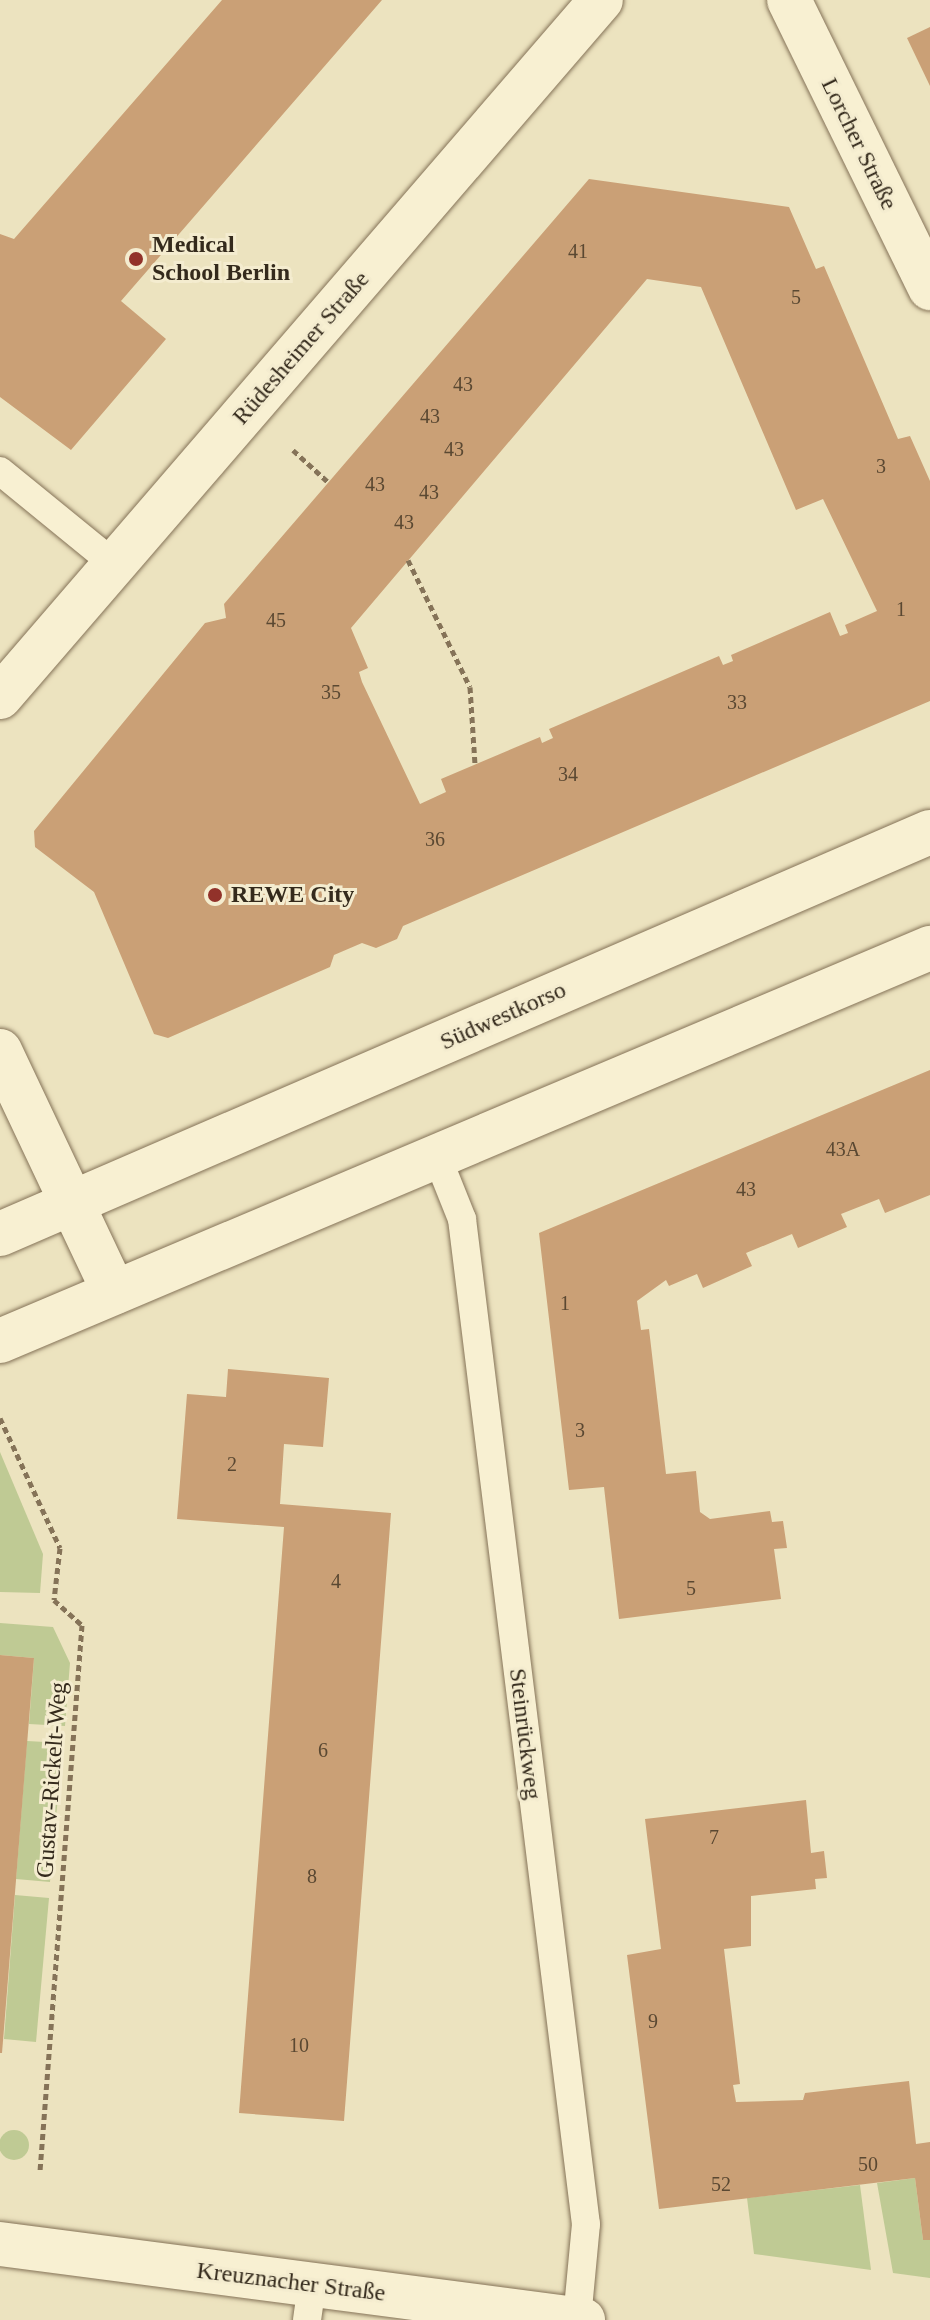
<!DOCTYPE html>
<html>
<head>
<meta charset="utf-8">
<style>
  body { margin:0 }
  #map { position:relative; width:930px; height:2320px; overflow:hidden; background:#ece3bf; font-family:Georgia,serif }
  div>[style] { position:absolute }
  .green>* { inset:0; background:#bfca94 }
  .round { border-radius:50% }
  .building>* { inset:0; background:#caa076 }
  .path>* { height:5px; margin-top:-2.5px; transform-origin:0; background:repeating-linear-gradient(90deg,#857358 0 6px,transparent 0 10px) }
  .roads { filter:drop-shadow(0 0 2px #857358) drop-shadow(0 0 2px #857358) }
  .lane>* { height:28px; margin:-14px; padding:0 14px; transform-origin:14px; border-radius:14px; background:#f8f0d2 }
  .street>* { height:44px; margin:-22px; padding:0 22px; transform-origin:22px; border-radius:22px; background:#f8f0d2 }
  .secondary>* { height:44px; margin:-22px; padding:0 22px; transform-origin:22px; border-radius:22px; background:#f8f0d2 }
  .dots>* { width:22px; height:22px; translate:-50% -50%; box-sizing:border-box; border:4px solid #f4eccf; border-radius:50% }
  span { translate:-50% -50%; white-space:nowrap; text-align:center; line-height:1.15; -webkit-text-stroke:6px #f4eccf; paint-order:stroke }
  .number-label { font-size:20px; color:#5a4832 }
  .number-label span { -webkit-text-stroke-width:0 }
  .street-label { font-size:24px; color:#342a1c }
  .poi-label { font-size:24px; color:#342a1c; font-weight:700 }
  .left { translate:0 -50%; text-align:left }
</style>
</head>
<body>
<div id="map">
  <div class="green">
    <i style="clip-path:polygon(0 1452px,43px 1554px,40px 1593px,0 1592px)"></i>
    <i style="clip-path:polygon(0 1623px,53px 1627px,70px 1663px,65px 1726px,29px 1724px,34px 1658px,0 1655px)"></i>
    <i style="clip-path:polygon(27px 1741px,63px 1743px,50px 1882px,16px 1879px)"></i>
    <i style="clip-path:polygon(15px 1895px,49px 1898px,36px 2042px,4px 2039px)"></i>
    <i class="round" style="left:-1px;top:2130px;width:30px;height:30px"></i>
    <i style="clip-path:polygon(915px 2178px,923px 2240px,930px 2240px,930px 2278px,893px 2273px,877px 2183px)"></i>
    <i style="clip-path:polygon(860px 2185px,871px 2270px,754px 2254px,747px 2198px)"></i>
  </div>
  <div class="building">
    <i style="clip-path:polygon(222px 0,382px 0,121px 301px,166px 339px,71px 450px,0 397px,0 234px,14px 239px)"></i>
    <i style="clip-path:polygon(930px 27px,930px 86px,907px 38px)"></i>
    <i style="clip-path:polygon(evenodd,589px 179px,789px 207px,816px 269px,824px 266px,898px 439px,910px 436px,930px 481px,930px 701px,403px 926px,397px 939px,376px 948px,362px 943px,334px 955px,330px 967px,168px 1038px,154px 1034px,94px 892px,35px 847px,34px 831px,205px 623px,226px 618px,224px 604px,589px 179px,647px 279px,701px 287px,796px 510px,823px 499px,877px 611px,845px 625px,848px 633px,840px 636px,830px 612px,731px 655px,733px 661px,723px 665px,719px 656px,549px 729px,553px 738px,542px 743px,540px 737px,441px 779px,446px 792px,420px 804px,362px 682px,359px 672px,368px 668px,351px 628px,647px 279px)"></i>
    <i style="clip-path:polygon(930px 1070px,930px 1195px,885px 1213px,879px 1199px,841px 1214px,847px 1227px,798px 1248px,792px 1234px,746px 1253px,752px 1266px,703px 1288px,697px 1274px,669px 1286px,666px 1280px,637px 1301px,641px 1330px,649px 1329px,666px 1474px,696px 1471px,700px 1512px,710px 1519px,770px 1511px,772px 1522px,783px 1521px,787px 1548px,774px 1549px,781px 1599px,619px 1619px,604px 1487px,569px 1490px,539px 1233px)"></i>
    <i style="clip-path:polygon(228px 1369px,329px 1378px,323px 1447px,284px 1444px,280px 1504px,391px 1513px,344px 2121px,239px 2113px,284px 1527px,177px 1519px,187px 1394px,226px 1397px)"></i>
    <i style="clip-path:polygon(0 1655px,34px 1658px,2px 2053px,0 2053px)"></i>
    <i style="clip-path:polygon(806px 1800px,811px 1853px,824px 1851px,827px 1878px,815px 1879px,816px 1889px,751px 1896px,751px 1946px,724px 1949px,740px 2084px,733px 2085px,736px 2102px,803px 2100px,805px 2093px,909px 2081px,916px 2144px,930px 2142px,930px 2240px,923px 2240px,915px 2178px,659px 2209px,627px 1955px,661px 1949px,645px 1819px)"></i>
  </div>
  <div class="path">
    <i style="left:293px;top:450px;width:47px;rotate:42.4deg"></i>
    <i style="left:408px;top:560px;width:141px;rotate:64deg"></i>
    <i style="left:470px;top:687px;width:77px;rotate:86.3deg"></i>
    <i style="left:0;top:1418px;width:143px;rotate:65.2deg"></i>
    <i style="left:60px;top:1548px;width:52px;rotate:96.6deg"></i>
    <i style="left:54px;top:1600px;width:38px;rotate:42deg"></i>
    <i style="left:82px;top:1625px;width:548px;rotate:94.4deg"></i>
  </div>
  <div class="roads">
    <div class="lane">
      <i style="left:0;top:471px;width:147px;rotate:39.2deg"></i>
      <i style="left:436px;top:1154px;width:70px;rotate:68.2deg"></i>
      <i style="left:462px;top:1219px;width:1013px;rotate:82.97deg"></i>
      <i style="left:586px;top:2224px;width:95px;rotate:95.4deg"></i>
      <i style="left:307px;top:2320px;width:35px;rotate:-82deg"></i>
    </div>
    <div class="street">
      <i style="left:789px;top:0;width:321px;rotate:63.9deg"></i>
      <i style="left:0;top:697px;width:920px;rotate:-49.23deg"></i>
      <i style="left:0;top:1051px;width:267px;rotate:64.7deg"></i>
      <i style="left:0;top:2244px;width:588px;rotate:7.43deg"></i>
    </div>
    <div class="secondary">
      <i style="left:0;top:1234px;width:1013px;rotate:-23.38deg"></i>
      <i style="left:0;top:1341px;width:1010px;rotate:-22.91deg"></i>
    </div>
  </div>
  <div class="dots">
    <i style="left:136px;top:259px;background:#92322a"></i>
    <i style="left:215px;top:895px;background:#92322a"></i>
  </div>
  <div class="number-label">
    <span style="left:578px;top:251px">41</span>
    <span style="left:796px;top:297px">5</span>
    <span style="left:463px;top:384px">43</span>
    <span style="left:430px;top:416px">43</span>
    <span style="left:454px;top:449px">43</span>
    <span style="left:881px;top:466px">3</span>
    <span style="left:375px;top:484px">43</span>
    <span style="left:429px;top:492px">43</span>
    <span style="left:404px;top:522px">43</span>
    <span style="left:901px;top:609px">1</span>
    <span style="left:276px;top:620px">45</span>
    <span style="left:331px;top:692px">35</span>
    <span style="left:737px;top:702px">33</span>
    <span style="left:568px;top:774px">34</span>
    <span style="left:435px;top:839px">36</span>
    <span style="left:843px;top:1149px">43A</span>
    <span style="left:746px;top:1189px">43</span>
    <span style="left:565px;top:1303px">1</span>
    <span style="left:580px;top:1430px">3</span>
    <span style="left:232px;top:1464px">2</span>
    <span style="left:336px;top:1581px">4</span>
    <span style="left:691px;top:1588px">5</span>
    <span style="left:323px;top:1750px">6</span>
    <span style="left:714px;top:1837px">7</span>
    <span style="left:312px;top:1876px">8</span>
    <span style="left:653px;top:2021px">9</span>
    <span style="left:299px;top:2045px">10</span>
    <span style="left:868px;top:2164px">50</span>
    <span style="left:721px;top:2184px">52</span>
  </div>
  <div class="street-label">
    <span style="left:859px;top:144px;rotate:64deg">Lorcher Straße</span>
    <span style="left:301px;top:348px;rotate:-49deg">Rüdesheimer Straße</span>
    <span style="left:503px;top:1016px;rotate:-24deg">Südwestkorso</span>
    <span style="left:525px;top:1734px;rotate:83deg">Steinrückweg</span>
    <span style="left:52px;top:1780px;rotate:-86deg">Gustav-Rickelt-Weg</span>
    <span style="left:291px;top:2282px;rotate:7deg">Kreuznacher Straße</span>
  </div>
  <div class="poi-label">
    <span class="left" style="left:152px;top:259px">Medical<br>School Berlin</span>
    <span class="left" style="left:231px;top:895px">REWE City</span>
  </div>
</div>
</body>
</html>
